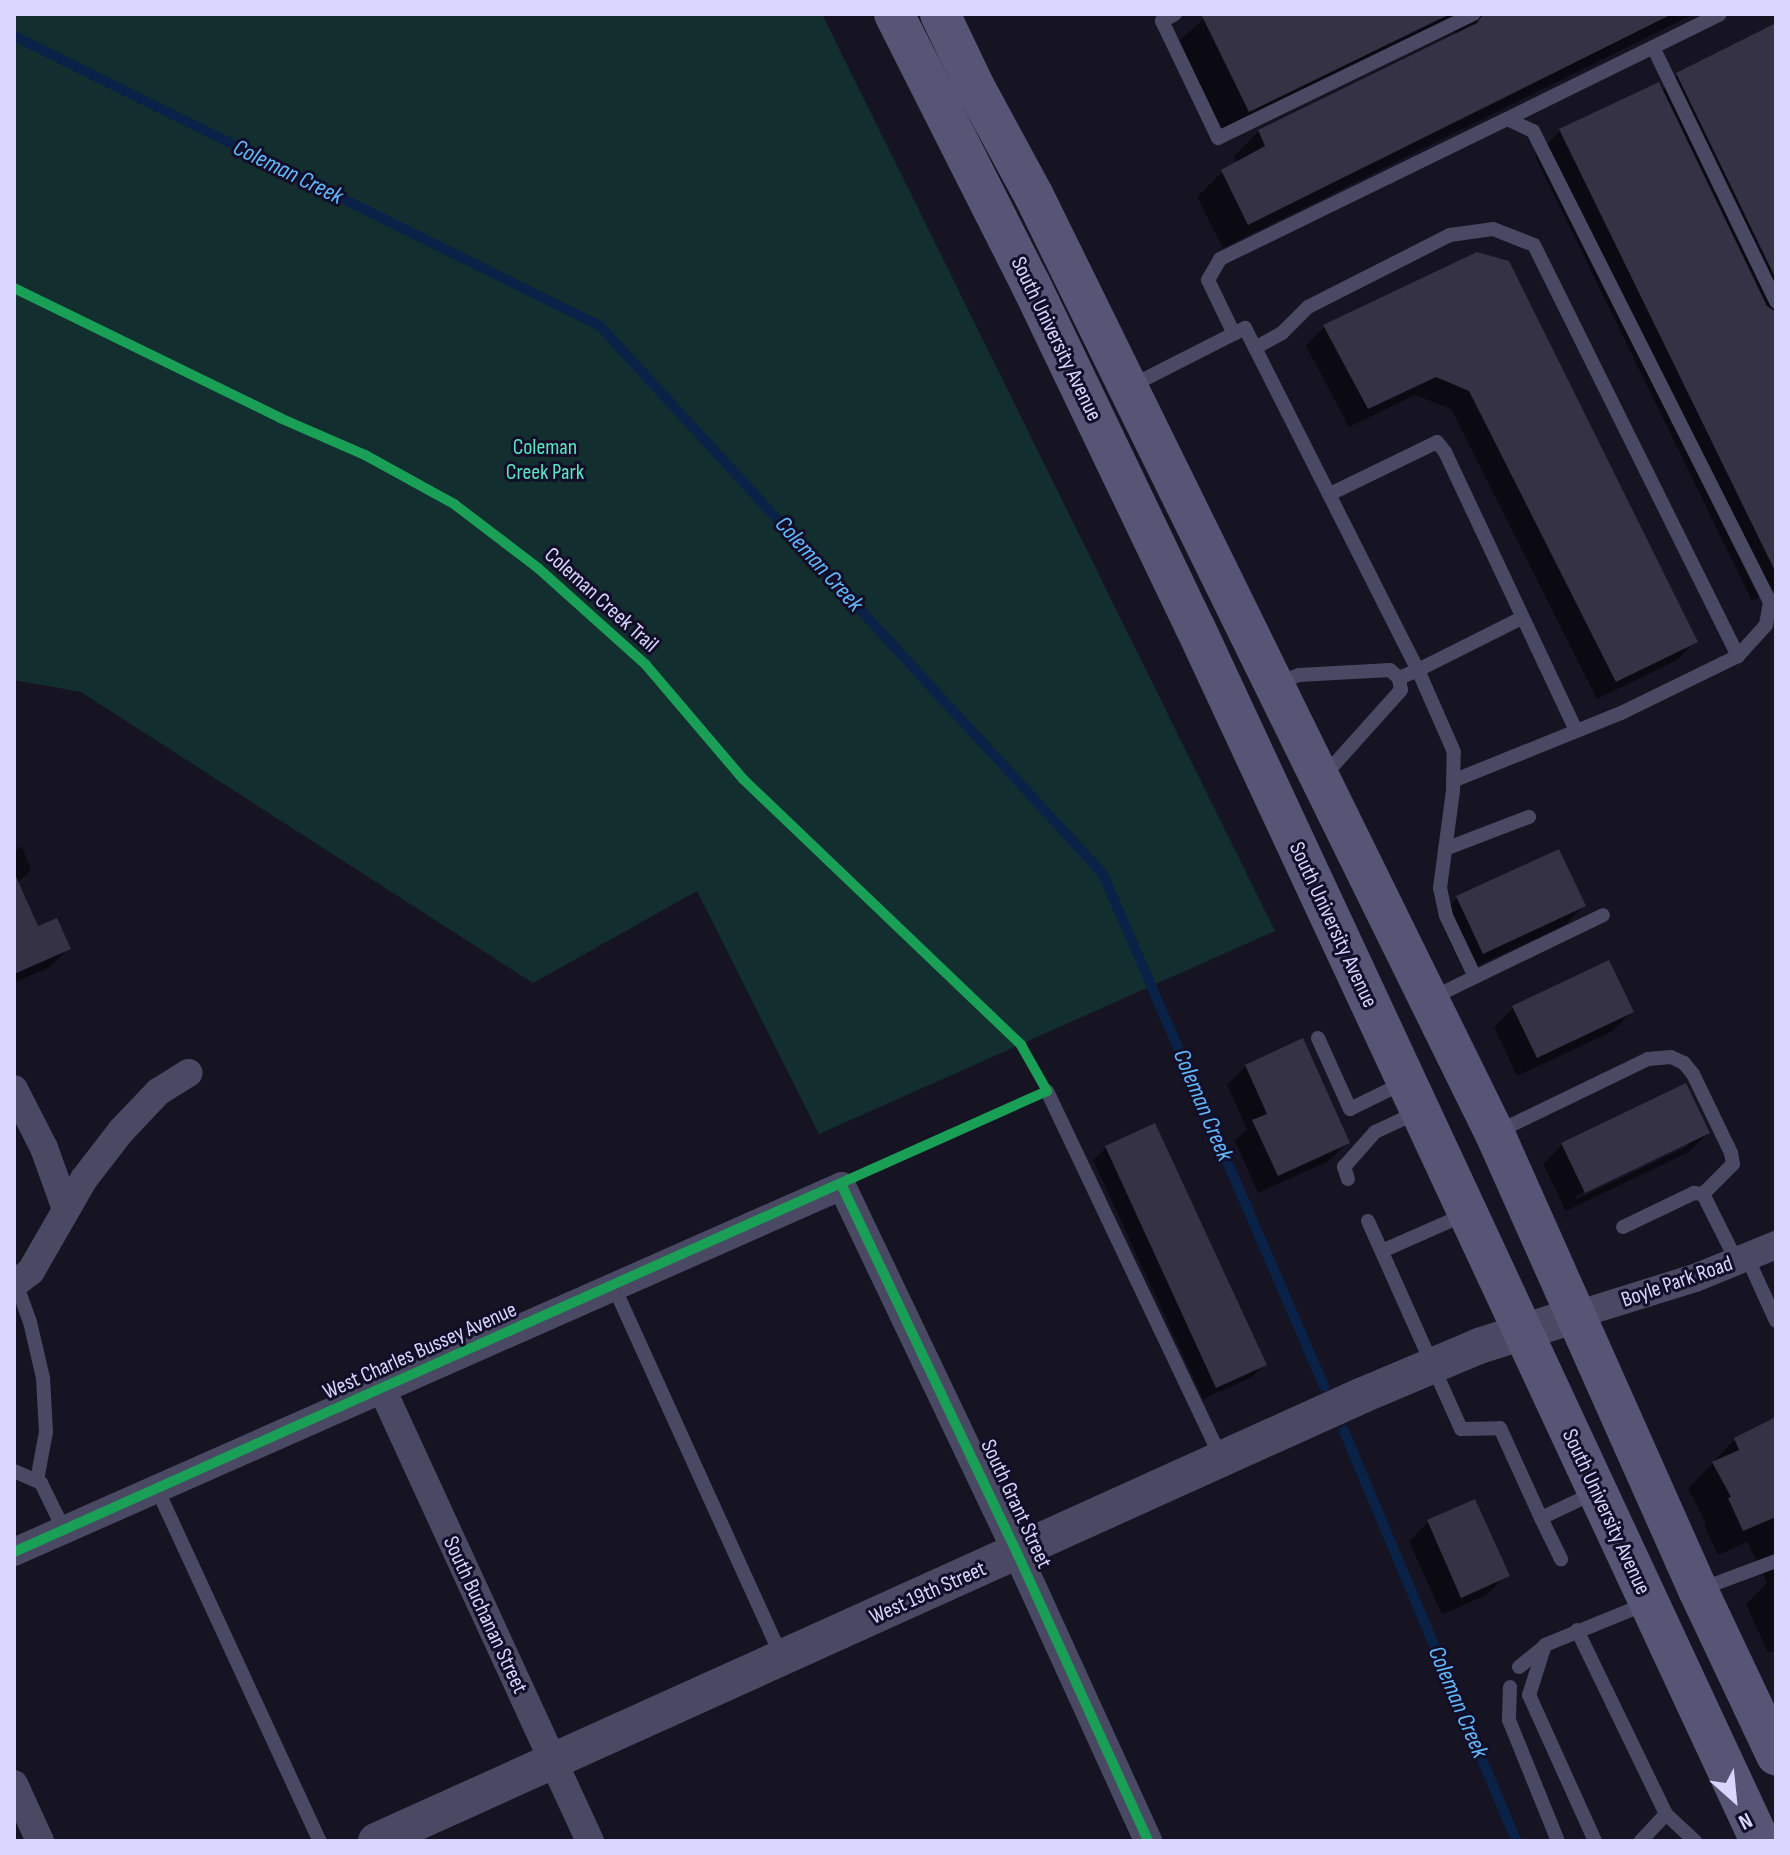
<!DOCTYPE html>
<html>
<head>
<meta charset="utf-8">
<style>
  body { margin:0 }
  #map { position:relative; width:1790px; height:1855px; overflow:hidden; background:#161422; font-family:"Sofia Sans Condensed",sans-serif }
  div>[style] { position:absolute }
  .green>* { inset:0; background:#122e2e }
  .shadow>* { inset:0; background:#0007 }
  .stream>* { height:10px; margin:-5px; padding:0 5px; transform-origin:5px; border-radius:5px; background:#0a2248 }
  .building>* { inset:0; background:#343244 }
  .service>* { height:14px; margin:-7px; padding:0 7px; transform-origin:7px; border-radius:7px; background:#494963 }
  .minor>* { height:28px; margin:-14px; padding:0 14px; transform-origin:14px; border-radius:14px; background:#494963 }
  .tertiary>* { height:36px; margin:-18px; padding:0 18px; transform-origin:18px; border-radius:18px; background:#494963 }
  .secondary>* { height:40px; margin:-20px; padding:0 20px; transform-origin:20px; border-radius:20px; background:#575575 }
  .cycleway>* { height:10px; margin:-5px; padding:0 5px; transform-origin:5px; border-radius:5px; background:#1a9f57 }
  span { translate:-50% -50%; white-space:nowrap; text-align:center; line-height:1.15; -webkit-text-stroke:6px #120e28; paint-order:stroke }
  .street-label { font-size:22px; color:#d9d5ff }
  .park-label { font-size:22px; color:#59e6c0 }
  .water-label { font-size:24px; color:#63baff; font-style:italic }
  .frame { position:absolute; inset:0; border:16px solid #d9d5ff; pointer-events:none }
  .north { position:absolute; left:1694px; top:1759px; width:80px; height:80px; -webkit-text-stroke:6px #120e28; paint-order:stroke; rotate:153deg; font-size:22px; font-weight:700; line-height:32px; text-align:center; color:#d9d5ff }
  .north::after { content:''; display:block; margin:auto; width:28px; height:36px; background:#d9d5ff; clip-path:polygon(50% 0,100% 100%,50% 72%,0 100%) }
</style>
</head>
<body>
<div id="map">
  <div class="green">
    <i style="clip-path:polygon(14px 14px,822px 14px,1275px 931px,819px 1134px,697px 891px,533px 983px,81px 692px,14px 680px)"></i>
  </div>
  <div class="shadow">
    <i style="clip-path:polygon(1209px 14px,1694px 14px,1223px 248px,1197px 197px,1222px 172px,1237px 164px,1234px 156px,1259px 131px,1457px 35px,1453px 30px,1224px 135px,1178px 42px)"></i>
    <i style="clip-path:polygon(1776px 28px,1776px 589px,1752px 601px,1535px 156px,1560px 131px,1658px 84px,1661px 91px,1678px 74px)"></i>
    <i style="clip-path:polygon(1507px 263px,1696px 641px,1677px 660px,1597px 699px,1451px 409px,1415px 395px,1349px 427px,1306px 346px,1324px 327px)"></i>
    <i style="clip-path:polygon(22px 847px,31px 870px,17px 884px,37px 929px,69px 948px,50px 967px,14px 983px,14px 850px)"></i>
    <i style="clip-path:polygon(1457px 898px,1584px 906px,1565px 925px,1464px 972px,1438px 917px)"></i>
    <i style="clip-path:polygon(1513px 1008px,1632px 1012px,1613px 1031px,1517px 1076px,1494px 1027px)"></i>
    <i style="clip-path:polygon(1246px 1066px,1348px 1142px,1329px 1161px,1258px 1193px,1235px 1141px,1247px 1129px,1227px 1085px)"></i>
    <i style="clip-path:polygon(1154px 1126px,1264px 1365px,1252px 1377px,1203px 1399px,1093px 1160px,1106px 1148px)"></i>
    <i style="clip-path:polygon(evenodd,1708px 1133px,1689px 1152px,1566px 1211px,1543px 1164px,1562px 1145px,1708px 1133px,1688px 1142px,1688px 1146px,1577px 1199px,1575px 1196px,1688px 1142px)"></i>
    <i style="clip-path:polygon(1776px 1419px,1776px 1650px,1768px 1653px,1746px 1604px,1767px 1583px,1747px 1542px,1718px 1555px,1704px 1525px,1706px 1523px,1688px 1489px,1735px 1439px)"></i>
    <i style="clip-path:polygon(1428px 1522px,1507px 1575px,1488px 1594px,1442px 1615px,1409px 1541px)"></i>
  </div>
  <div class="stream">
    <i style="left:14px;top:36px;width:654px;rotate:26.33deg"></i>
    <i style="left:600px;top:326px;width:744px;rotate:47.45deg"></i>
    <i style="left:1103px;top:874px;width:558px;rotate:66.65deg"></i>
    <i style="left:1344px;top:1431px;width:445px;rotate:67.2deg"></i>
  </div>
  <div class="building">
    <i style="clip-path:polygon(1201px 14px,1450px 14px,1249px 112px)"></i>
    <i style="clip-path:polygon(1483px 14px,1672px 14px,1248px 225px,1221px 170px,1265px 146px,1258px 130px,1477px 23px)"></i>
    <i style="clip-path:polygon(1776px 23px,1776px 279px,1676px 73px)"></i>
    <i style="clip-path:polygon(1659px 82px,1767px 306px,1776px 312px,1776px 573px,1559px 129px)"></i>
    <i style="clip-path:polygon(1477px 252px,1509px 261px,1698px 642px,1616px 682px,1469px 391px,1436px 377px,1368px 409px,1323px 325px)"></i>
    <i style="clip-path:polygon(1559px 849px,1586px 906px,1483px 954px,1456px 896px)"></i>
    <i style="clip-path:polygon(14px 872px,38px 926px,57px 918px,71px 949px,14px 974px)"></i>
    <i style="clip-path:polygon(1609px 960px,1634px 1012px,1537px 1058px,1512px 1006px)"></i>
    <i style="clip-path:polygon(1303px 1038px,1350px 1143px,1278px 1176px,1252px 1120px,1267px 1114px,1245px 1065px)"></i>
    <i style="clip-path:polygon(1686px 1083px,1710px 1133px,1585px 1193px,1561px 1143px)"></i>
    <i style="clip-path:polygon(1155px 1123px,1267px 1365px,1216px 1388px,1105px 1146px)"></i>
    <i style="clip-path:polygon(1776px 1417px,1776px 1517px,1743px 1531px,1728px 1498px,1731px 1497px,1712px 1462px,1739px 1450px,1734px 1438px)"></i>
    <i style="clip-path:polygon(1475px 1499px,1510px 1576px,1461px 1598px,1427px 1520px)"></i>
  </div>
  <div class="service">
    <i style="left:1175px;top:14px;width:15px;rotate:152deg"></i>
    <i style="left:1162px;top:21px;width:130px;rotate:64.4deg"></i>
    <i style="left:1218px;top:138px;width:284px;rotate:-25.9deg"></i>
    <i style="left:1653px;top:47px;width:283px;rotate:64.2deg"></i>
    <i style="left:1507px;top:119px;width:237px;rotate:-26.2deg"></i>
    <i style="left:1234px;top:334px;width:60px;rotate:-115.7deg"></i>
    <i style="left:1208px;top:280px;width:24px;rotate:-60deg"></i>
    <i style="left:1220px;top:259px;width:319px;rotate:-26deg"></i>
    <i style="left:1507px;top:119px;width:29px;rotate:25deg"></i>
    <i style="left:1533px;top:131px;width:527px;rotate:63.29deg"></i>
    <i style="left:1770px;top:602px;width:23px;rotate:100deg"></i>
    <i style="left:1766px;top:625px;width:42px;rotate:132.1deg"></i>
    <i style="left:1738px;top:656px;width:130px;rotate:154deg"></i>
    <i style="left:1621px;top:713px;width:181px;rotate:158deg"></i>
    <i style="left:1255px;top:348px;width:31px;rotate:-29deg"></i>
    <i style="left:1282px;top:333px;width:37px;rotate:-45deg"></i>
    <i style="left:1308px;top:307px;width:159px;rotate:-26.9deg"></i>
    <i style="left:1450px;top:235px;width:43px;rotate:-7.9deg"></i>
    <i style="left:1493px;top:229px;width:44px;rotate:21.3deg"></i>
    <i style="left:1534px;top:245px;width:459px;rotate:63.6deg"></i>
    <i style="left:1131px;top:386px;width:128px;rotate:-27deg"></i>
    <i style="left:1245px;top:328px;width:383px;rotate:63.2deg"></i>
    <i style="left:1418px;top:670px;width:21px;rotate:157deg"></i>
    <i style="left:1330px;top:494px;width:119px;rotate:-25.9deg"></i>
    <i style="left:1437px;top:442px;width:13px;rotate:51deg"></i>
    <i style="left:1445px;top:452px;width:308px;rotate:64.8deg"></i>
    <i style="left:1277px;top:683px;width:23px;rotate:-20deg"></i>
    <i style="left:1299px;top:675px;width:91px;rotate:-3.1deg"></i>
    <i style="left:1390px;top:670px;width:12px;rotate:42deg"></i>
    <i style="left:1399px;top:678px;width:12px;rotate:81deg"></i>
    <i style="left:1401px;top:690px;width:117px;rotate:131.9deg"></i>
    <i style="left:1445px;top:849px;width:90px;rotate:-20.9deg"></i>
    <i style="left:1475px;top:977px;width:142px;rotate:-25.8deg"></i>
    <i style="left:1430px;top:999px;width:50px;rotate:-26.1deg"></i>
    <i style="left:1475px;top:977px;width:68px;rotate:-115.4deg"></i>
    <i style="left:1446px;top:916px;width:29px;rotate:-102deg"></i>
    <i style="left:1440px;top:888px;width:98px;rotate:-82.4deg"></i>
    <i style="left:1453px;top:791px;width:39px;rotate:-89deg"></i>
    <i style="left:1454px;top:752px;width:90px;rotate:-113.7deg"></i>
    <i style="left:1418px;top:670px;width:116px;rotate:-26.6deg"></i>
    <i style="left:1318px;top:1038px;width:78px;rotate:65.7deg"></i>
    <i style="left:1350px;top:1109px;width:59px;rotate:-26.1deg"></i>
    <i style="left:1047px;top:1091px;width:408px;rotate:64.6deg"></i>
    <i style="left:1495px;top:1133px;width:170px;rotate:-25.8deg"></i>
    <i style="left:1648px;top:1059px;width:23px;rotate:-5deg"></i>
    <i style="left:1671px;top:1057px;width:14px;rotate:25deg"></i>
    <i style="left:1684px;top:1063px;width:14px;rotate:51deg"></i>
    <i style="left:1693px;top:1074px;width:88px;rotate:64.3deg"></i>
    <i style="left:1731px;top:1153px;width:11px;rotate:80deg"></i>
    <i style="left:1733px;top:1164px;width:42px;rotate:135deg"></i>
    <i style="left:1348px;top:1179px;width:13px;rotate:-108deg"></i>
    <i style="left:1344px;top:1167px;width:47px;rotate:-48.5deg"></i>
    <i style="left:1375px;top:1132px;width:47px;rotate:-24.9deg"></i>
    <i style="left:1368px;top:1221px;width:228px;rotate:65.9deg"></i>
    <i style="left:1461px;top:1429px;width:39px;rotate:-1deg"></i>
    <i style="left:1500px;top:1428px;width:99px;rotate:65.5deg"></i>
    <i style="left:1541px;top:1518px;width:59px;rotate:-25.3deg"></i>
    <i style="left:1623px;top:1227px;width:79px;rotate:-25.6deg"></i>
    <i style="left:1694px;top:1193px;width:9px;rotate:6deg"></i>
    <i style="left:1703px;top:1194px;width:76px;rotate:63.4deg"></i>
    <i style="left:1382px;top:1251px;width:92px;rotate:-23.8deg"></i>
    <i style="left:1747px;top:1257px;width:70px;rotate:65.6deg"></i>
    <i style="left:16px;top:1283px;width:41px;rotate:70.3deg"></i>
    <i style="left:30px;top:1322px;width:57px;rotate:76.9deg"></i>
    <i style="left:43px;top:1378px;width:54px;rotate:86.8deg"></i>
    <i style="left:46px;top:1432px;width:49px;rotate:100.6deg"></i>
    <i style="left:614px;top:1287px;width:407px;rotate:65.6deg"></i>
    <i style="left:14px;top:1471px;width:30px;rotate:24deg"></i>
    <i style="left:41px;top:1483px;width:52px;rotate:63.9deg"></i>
    <i style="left:157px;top:1489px;width:388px;rotate:65.2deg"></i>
    <i style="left:1541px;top:1518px;width:46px;rotate:64deg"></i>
    <i style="left:1701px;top:1589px;width:80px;rotate:-20.5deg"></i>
    <i style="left:1577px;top:1630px;width:204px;rotate:64.2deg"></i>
    <i style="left:1666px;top:1814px;width:37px;rotate:133deg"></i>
    <i style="left:1519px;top:1667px;width:33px;rotate:-39deg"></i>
    <i style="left:1510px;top:1687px;width:33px;rotate:92deg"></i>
    <i style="left:1509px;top:1720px;width:131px;rotate:68deg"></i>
    <i style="left:1666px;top:1814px;width:40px;rotate:43deg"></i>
    <i style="left:1595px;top:1841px;width:160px;rotate:-114.3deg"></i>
    <i style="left:1529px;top:1695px;width:52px;rotate:-72.3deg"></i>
    <i style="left:1545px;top:1645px;width:111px;rotate:-22.2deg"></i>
  </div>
  <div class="minor">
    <i style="left:14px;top:1089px;width:66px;rotate:63deg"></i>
    <i style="left:44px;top:1148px;width:65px;rotate:70.2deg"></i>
    <i style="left:14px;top:1284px;width:21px;rotate:-37deg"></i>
    <i style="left:31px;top:1271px;width:106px;rotate:-60.1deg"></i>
    <i style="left:84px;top:1179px;width:61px;rotate:-52.4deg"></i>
    <i style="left:121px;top:1131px;width:54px;rotate:-46.5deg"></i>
    <i style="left:158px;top:1092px;width:36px;rotate:-32deg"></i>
    <i style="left:1576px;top:1315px;width:125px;rotate:-17.3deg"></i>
    <i style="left:1695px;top:1278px;width:87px;rotate:-22.2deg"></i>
    <i style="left:382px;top:1389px;width:498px;rotate:65.3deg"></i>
    <i style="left:14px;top:1552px;width:905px;rotate:-23.85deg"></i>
    <i style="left:842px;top:1186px;width:407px;rotate:64.5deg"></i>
    <i style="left:1017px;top:1553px;width:316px;rotate:65.5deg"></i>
    <i style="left:14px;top:1784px;width:63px;rotate:65.5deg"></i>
  </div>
  <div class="tertiary">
    <i style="left:376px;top:1841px;width:1083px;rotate:-24.32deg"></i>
    <i style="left:1363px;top:1395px;width:126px;rotate:-22.9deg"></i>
    <i style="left:1479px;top:1346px;width:102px;rotate:-17.7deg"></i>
  </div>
  <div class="secondary">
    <i style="left:894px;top:14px;width:304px;rotate:63.2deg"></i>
    <i style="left:1031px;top:285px;width:379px;rotate:64.4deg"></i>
    <i style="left:1195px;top:627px;width:1339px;rotate:65.04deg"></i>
    <i style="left:940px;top:14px;width:81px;rotate:64.4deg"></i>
    <i style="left:975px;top:87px;width:124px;rotate:61.6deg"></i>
    <i style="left:1034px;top:196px;width:1045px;rotate:63.83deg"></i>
    <i style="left:1495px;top:1134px;width:499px;rotate:66deg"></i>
    <i style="left:1698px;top:1590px;width:183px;rotate:64.7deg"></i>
  </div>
  <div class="cycleway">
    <i style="left:14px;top:288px;width:296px;rotate:26deg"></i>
    <i style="left:280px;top:418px;width:93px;rotate:23.5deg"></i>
    <i style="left:365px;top:455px;width:102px;rotate:28.8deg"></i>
    <i style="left:454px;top:504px;width:106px;rotate:37.3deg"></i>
    <i style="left:538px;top:568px;width:145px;rotate:41.9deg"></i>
    <i style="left:646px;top:665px;width:150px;rotate:49.6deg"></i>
    <i style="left:743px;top:779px;width:385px;rotate:43.7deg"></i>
    <i style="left:1021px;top:1045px;width:53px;rotate:60.5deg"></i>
    <i style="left:1047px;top:1091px;width:1131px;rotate:155.95deg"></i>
    <i style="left:842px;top:1186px;width:407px;rotate:64.5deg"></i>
    <i style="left:1017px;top:1553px;width:316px;rotate:65.5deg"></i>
  </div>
  <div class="street-label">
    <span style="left:1056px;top:339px;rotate:64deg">South University Avenue</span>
    <span style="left:601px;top:600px;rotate:42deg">Coleman Creek Trail</span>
    <span style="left:1333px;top:925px;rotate:65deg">South University Avenue</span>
    <span style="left:1677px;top:1282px;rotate:-19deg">Boyle Park Road</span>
    <span style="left:420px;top:1351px;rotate:-24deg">West Charles Bussey Avenue</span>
    <span style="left:1016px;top:1504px;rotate:65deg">South Grant Street</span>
    <span style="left:1606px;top:1512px;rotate:65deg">South University Avenue</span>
    <span style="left:928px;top:1593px;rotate:-24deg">West 19th Street</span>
    <span style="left:485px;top:1615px;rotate:65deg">South Buchanan Street</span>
  </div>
  <div class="park-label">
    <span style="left:545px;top:460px">Coleman<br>Creek Park</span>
  </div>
  <div class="water-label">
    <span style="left:288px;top:172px;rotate:26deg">Coleman Creek</span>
    <span style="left:819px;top:564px;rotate:48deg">Coleman Creek</span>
    <span style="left:1203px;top:1105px;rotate:67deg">Coleman Creek</span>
    <span style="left:1458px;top:1702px;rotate:67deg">Coleman Creek</span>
  </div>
  <div class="frame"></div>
  <div class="north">N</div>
</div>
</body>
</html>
